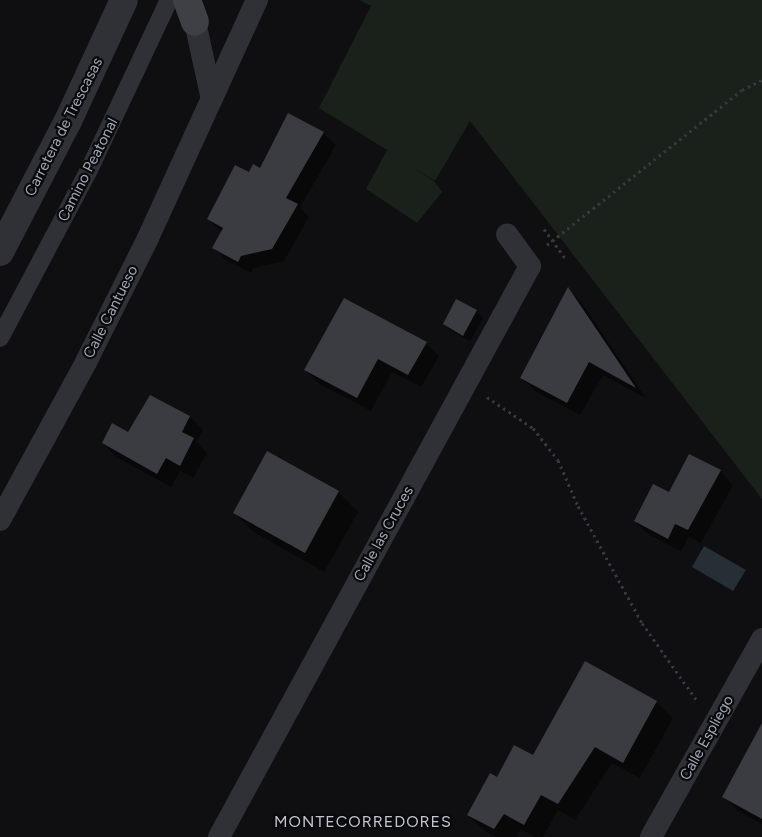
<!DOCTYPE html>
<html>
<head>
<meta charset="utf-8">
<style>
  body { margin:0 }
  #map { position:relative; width:762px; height:837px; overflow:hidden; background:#0f0f11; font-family:Figtree,sans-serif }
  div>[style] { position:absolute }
  .green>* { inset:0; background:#19211a }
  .water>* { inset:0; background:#252f35 }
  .shadow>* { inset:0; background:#0007 }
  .building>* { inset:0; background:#3b3c41 }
  .path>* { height:3px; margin-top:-1.5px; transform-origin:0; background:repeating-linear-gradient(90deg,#36383d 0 2.5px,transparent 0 6.5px) }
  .pedestrian>* { height:18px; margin:-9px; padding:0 9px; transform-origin:9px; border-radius:9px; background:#303136 }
  .minor>* { height:22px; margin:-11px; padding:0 11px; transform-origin:11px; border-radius:11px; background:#303136 }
  .tertiary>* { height:28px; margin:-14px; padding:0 14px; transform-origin:14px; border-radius:14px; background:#303136 }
  .secondary>* { height:28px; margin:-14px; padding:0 14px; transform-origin:14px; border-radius:14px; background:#3e4046 }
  span { translate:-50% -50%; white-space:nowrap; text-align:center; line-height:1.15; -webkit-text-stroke:4.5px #0a0a0c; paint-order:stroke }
  .street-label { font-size:15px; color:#9fa6b3 }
  .neighbourhood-label { font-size:16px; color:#c0c5cf; letter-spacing:1px }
</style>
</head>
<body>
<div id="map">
  <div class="green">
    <i style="clip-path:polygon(359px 0,762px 0,762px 499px,470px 121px,435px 181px,412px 167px,435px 182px,442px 192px,417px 223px,366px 189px,387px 150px,319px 108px,371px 6px)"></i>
  </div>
  <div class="water">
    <i style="clip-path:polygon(704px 546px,746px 570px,733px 591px,692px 567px)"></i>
  </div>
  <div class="shadow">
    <i style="clip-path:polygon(289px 115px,323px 133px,336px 145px,300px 207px,309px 217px,284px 261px,253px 268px,251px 273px,226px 260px,214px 248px,222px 232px,208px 219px,249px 174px,261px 169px)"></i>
    <i style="clip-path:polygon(569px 290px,581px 302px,646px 398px,603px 375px,580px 415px,535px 391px,522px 378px)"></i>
    <i style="clip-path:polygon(457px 301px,476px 311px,483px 318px,470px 341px,451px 331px,444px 324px)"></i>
    <i style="clip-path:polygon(426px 343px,439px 356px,421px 387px,392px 372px,371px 411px,319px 384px,305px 370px)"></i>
    <i style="clip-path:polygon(151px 396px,190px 417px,203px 430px,196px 442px,207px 453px,193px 478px,180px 471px,171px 487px,116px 457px,103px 443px,129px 434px)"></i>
    <i style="clip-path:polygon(268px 453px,338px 492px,358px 512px,324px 572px,254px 532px,234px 513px)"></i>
    <i style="clip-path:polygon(720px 471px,733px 485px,701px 543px,689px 536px,681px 551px,648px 534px,635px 521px,669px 493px)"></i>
    <i style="clip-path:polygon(656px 702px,673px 718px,640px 778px,612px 763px,575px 820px,558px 810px,543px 837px,534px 837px,521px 829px,516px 837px,496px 837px,485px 831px,468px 815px,498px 779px,533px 757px)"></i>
    <i style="clip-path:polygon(762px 731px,762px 824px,737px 810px,723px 797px)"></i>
  </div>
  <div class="building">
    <i style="clip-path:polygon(288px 113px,324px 132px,286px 198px,298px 204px,272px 249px,241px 256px,238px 262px,212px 248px,223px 228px,207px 219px,235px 165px,249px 172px,253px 164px,260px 168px)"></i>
    <i style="clip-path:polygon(568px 287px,636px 388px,589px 362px,567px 403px,520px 378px)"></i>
    <i style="clip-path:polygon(344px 298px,427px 342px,408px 375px,378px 359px,357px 398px,304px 370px)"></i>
    <i style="clip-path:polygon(456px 299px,477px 310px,463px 336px,443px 324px)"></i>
    <i style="clip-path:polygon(150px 395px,190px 416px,182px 432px,194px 438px,180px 466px,166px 458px,157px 474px,102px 443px,112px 423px,128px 432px)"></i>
    <i style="clip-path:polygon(267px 451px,339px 491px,305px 553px,233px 513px)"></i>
    <i style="clip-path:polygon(689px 454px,721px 470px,688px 530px,675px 524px,668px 539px,634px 521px,653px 484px,669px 492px)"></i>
    <i style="clip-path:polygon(585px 661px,657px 701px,623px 763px,595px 747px,558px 804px,541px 795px,524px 825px,504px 814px,494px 829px,467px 815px,490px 773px,497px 777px,514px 745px,533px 755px)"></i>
    <i style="clip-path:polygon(762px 723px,762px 819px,722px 797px)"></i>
  </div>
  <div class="path">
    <i style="left:544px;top:229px;width:37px;rotate:54deg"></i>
    <i style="left:547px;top:245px;width:249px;rotate:-38.5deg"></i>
    <i style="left:742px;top:90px;width:22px;rotate:-27deg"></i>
    <i style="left:487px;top:397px;width:55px;rotate:34deg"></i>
    <i style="left:533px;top:428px;width:41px;rotate:52deg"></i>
    <i style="left:558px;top:460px;width:50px;rotate:66.5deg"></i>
    <i style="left:578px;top:506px;width:133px;rotate:61.3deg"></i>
    <i style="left:642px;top:623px;width:97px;rotate:54.7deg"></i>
  </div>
  <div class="pedestrian">
    <i style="left:0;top:338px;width:188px;rotate:-62.1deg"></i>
    <i style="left:88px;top:172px;width:190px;rotate:-64.8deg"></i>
  </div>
  <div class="minor">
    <i style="left:195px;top:22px;width:79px;rotate:77.6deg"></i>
    <i style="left:0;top:520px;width:180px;rotate:-61.4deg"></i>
    <i style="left:86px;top:362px;width:139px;rotate:-63.4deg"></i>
    <i style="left:148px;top:238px;width:262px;rotate:-65.4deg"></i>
    <i style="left:219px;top:837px;width:650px;rotate:-61.42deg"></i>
    <i style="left:530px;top:266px;width:39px;rotate:-126deg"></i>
    <i style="left:651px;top:837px;width:227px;rotate:-60.7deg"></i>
  </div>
  <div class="tertiary">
    <i style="left:0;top:252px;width:148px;rotate:-62.6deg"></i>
    <i style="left:68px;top:121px;width:133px;rotate:-65.2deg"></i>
  </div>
  <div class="secondary">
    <i style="left:187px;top:0;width:23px;rotate:70deg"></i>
  </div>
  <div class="street-label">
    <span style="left:64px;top:127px;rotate:-63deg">Carretera de Trescasas</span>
    <span style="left:88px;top:170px;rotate:-63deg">Camino Peatonal</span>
    <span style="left:111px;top:312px;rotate:-63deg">Calle Cantueso</span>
    <span style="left:384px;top:534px;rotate:-61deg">Calle las Cruces</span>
    <span style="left:707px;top:738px;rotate:-61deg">Calle Espliego</span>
  </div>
  <div class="neighbourhood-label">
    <span style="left:363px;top:822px">MONTECORREDORES</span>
  </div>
</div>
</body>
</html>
